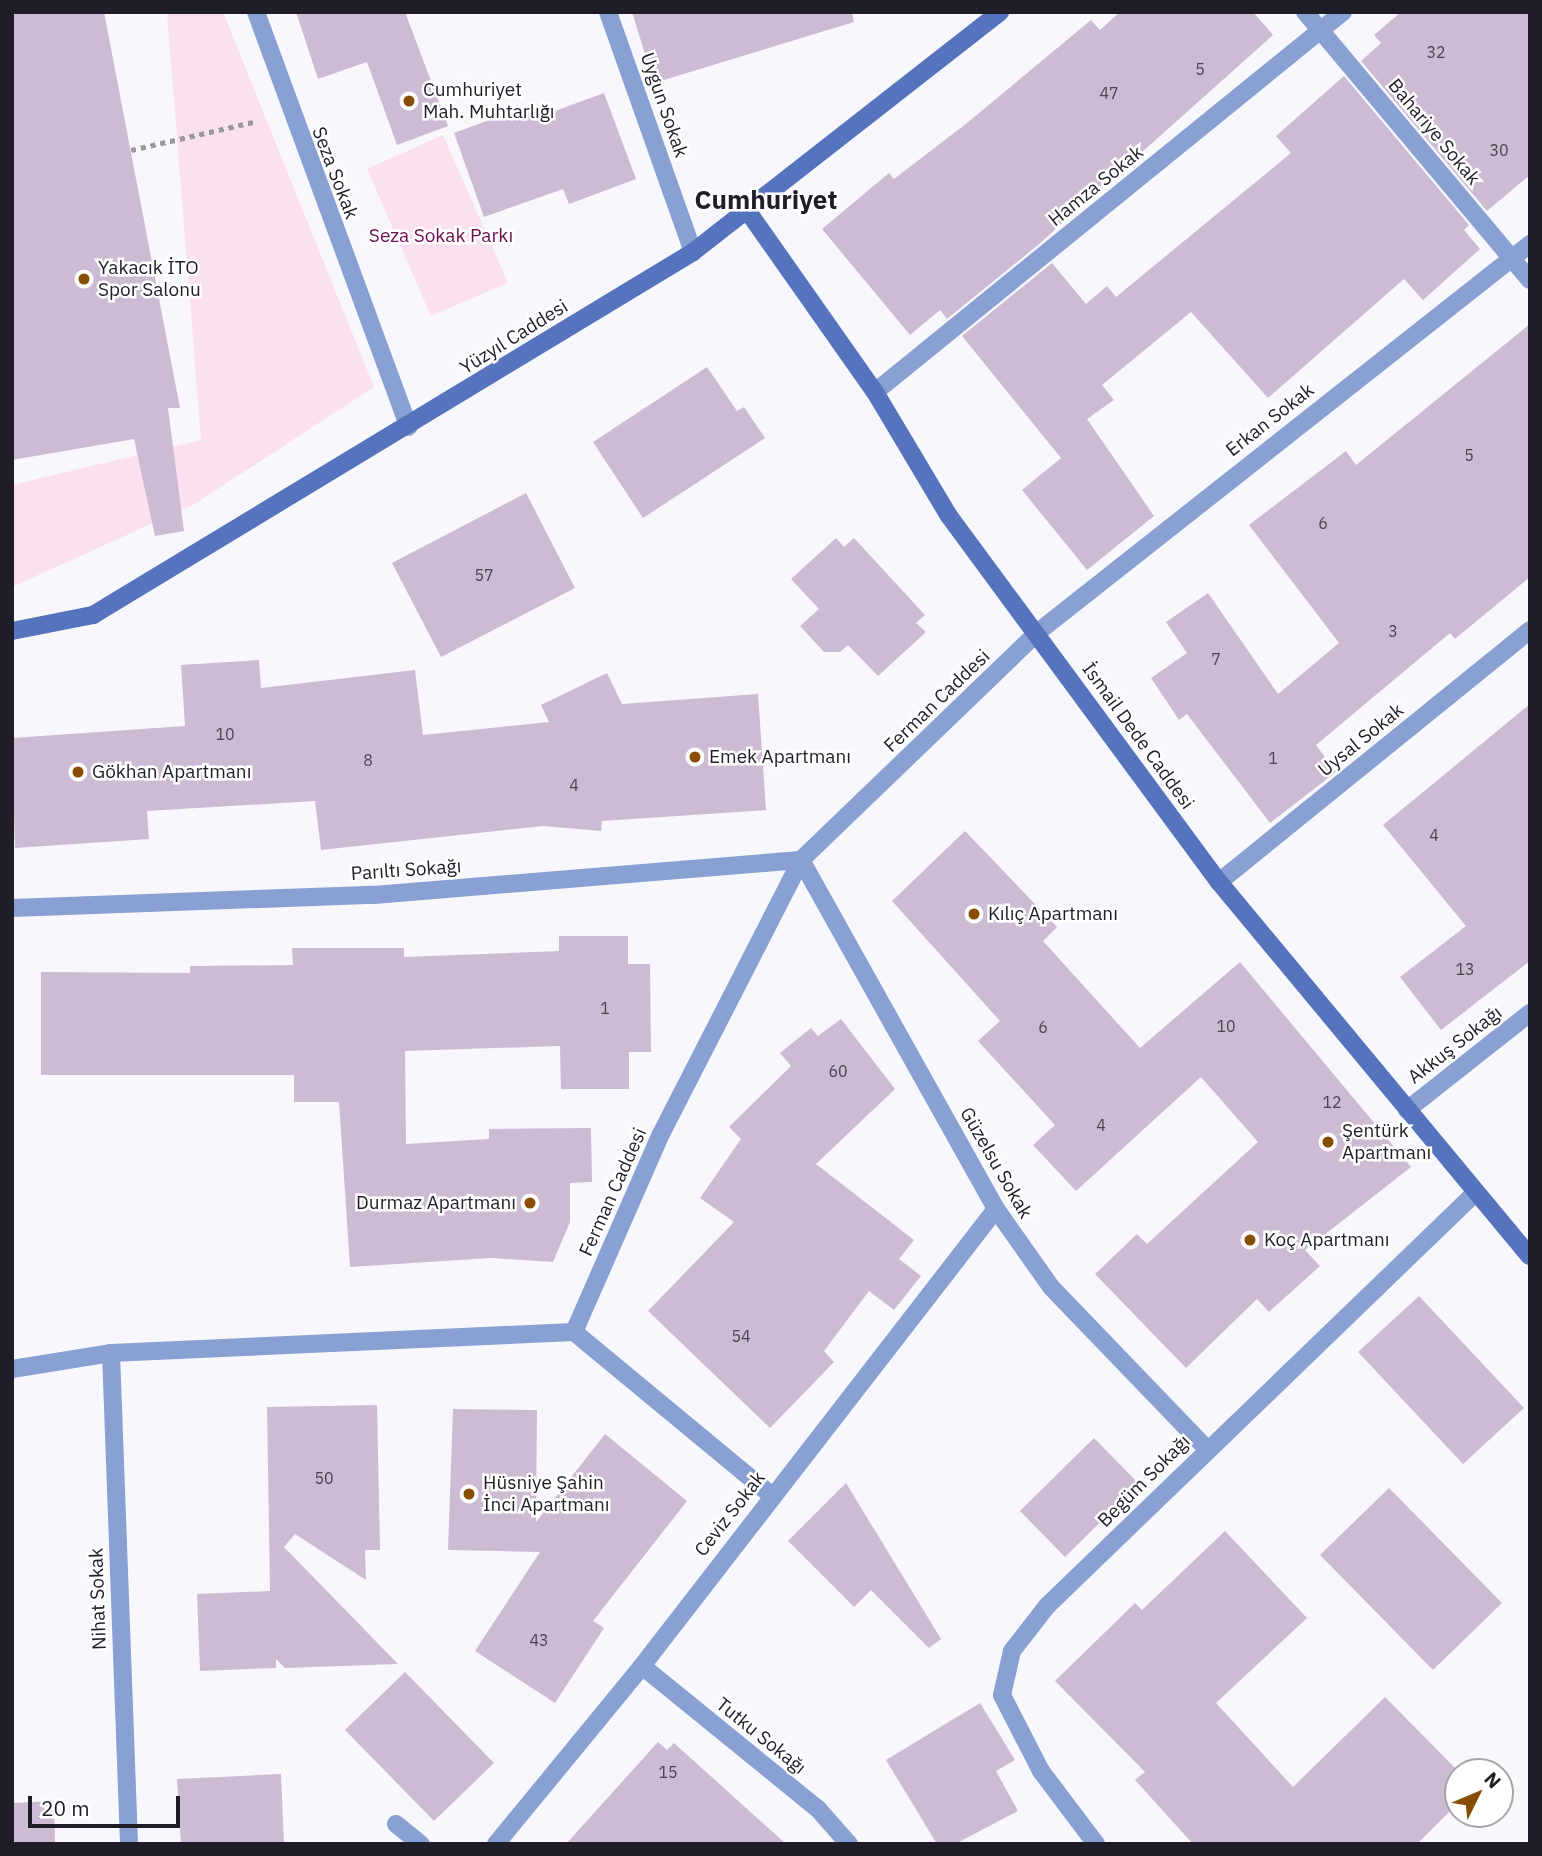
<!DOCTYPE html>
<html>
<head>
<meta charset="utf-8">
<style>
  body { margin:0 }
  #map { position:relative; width:1542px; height:1856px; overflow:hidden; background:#f8f7fd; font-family:"IBM Plex Sans",sans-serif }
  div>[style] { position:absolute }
  .green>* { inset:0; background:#fbe0ef }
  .building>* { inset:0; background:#cdbbd3 }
  .path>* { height:4.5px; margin-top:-2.25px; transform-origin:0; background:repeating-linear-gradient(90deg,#99979f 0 5px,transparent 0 10px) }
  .street>* { height:18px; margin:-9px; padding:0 9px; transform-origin:9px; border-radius:9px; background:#89a0d2 }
  .secondary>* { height:18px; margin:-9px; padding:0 9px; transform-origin:9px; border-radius:9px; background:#5574bd }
  .dots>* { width:19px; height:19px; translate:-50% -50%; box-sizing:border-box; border:4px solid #fff; border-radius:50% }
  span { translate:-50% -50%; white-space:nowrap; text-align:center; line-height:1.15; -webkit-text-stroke:5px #fff; paint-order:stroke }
  .number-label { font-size:16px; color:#4a4452 }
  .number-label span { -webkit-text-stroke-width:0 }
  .poi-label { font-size:19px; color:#1f1d27 }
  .left { translate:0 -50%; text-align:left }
  .right { translate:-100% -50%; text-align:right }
  .street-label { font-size:19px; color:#1f1d27 }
  .park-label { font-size:19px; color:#6d0d50 }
  .district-label { font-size:26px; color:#1f1d27; font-weight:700 }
  .frame { position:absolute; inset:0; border:14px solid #1f1d27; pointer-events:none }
  .north { position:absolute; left:1444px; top:1758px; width:70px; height:70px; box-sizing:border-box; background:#fff; border:2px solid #a5a5a9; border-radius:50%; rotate:47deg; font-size:19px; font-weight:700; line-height:28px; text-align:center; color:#1f1d27 }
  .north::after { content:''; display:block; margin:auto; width:24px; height:32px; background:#874d03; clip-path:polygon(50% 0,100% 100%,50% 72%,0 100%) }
  .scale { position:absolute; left:28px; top:1796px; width:152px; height:32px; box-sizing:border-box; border:4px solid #1f1d27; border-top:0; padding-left:9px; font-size:21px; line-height:24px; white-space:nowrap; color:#1f1d27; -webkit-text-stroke:5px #fff; paint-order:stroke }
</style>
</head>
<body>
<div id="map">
  <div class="green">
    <i style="clip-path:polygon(167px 12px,223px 12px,374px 387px,193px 505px,12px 587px,12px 485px,201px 440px)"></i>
    <i style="clip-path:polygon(443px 135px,508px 283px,431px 316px,367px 169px)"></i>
  </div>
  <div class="building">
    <i style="clip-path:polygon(12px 12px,104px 12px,180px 408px,168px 408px,184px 531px,155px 536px,134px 439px,12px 460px)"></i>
    <i style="clip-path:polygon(296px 12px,405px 12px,448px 126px,397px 145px,367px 62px,318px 79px)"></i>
    <i style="clip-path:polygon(632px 12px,852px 12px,854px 22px,654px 83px)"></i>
    <i style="clip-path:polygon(1120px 12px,1253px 12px,1273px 35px,1038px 245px,947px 319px,940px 310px,910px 335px,822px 229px,889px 173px,894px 179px,967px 123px,1091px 20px,1100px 30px)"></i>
    <i style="clip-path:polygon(1401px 12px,1530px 12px,1530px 175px,1487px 211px,1361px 61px,1381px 43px,1374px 35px)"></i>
    <i style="clip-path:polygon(1344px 76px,1469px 225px,1464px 230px,1480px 249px,1423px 300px,1404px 279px,1268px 398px,1191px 312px,1102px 385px,1114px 400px,1087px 419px,1154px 516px,1087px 570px,1022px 490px,1061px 458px,962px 336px,1052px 263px,1086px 304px,1107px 286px,1116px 297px,1291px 153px,1276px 136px)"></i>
    <i style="clip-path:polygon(604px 93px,636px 179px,569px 204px,563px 189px,484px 217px,454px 133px,528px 106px,533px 119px)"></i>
    <i style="clip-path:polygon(1530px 324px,1530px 577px,1455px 639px,1450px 633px,1316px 745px,1336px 772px,1270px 823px,1187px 714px,1179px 720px,1151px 678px,1187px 653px,1166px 622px,1208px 593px,1278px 694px,1339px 643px,1249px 525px,1346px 451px,1356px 465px)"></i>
    <i style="clip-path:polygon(707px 367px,737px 411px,744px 407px,765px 438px,643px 518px,593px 442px)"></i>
    <i style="clip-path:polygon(526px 493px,575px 588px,441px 657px,392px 563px)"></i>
    <i style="clip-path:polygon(836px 538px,844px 547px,854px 538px,925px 615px,916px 623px,926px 632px,878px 676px,848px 645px,840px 652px,824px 652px,800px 626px,819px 609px,791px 579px)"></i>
    <i style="clip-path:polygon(259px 660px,261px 688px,415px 670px,423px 735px,549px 722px,541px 705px,607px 673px,622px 704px,758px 694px,766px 810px,602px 821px,601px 831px,543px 826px,321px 850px,315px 801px,147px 811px,149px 839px,15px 848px,12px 738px,185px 726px,181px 665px)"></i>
    <i style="clip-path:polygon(1530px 704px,1530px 961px,1441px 1030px,1400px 977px,1466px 926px,1383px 825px)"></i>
    <i style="clip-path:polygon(965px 831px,1057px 927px,1043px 941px,1140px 1048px,1240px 962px,1411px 1167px,1305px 1250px,1320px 1266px,1269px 1312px,1257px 1299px,1186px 1368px,1095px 1274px,1137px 1234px,1147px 1244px,1258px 1142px,1201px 1077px,1076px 1191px,1033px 1145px,1055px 1125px,978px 1041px,1000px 1021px,892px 901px)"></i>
    <i style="clip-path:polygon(559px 936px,628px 936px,628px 964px,650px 964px,651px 1052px,629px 1052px,629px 1089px,561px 1089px,560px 1046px,405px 1051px,406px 1144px,489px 1139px,489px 1129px,591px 1128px,592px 1182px,570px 1183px,570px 1222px,553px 1262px,491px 1258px,350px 1267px,339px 1102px,294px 1102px,294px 1075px,41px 1075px,41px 972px,190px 973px,190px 966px,293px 965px,292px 948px,404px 948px,404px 957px,559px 951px)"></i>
    <i style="clip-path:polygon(841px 1019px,895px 1089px,816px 1164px,914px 1240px,899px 1259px,921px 1276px,894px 1310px,869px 1291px,824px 1351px,834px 1362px,770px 1428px,648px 1311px,734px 1222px,700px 1198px,741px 1139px,729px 1127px,791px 1066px,780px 1053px,811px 1028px,818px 1036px)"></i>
    <i style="clip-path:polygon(1419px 1296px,1524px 1408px,1463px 1464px,1358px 1352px)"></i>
    <i style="clip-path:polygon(377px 1405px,380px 1550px,365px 1550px,366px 1580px,295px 1534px,284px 1547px,398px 1664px,285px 1668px,276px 1659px,276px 1668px,200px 1671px,197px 1594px,270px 1591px,267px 1407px)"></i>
    <i style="clip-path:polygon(453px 1409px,537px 1410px,536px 1522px,605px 1434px,687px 1501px,593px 1621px,604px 1628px,555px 1703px,475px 1651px,540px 1552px,448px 1550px)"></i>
    <i style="clip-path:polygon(1094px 1438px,1139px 1484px,1065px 1557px,1020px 1511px)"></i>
    <i style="clip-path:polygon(846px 1483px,941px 1639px,929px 1648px,871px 1590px,854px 1607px,788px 1541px)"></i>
    <i style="clip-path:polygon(1389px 1488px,1502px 1603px,1433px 1670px,1320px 1555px)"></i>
    <i style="clip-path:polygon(1225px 1531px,1307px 1618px,1216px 1703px,1293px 1787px,1385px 1697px,1458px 1771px,1447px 1788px,1458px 1803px,1417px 1844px,1193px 1844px,1135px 1780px,1145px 1772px,1055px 1681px,1135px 1603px,1142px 1610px)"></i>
    <i style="clip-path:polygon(405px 1672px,494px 1763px,434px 1821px,345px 1730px)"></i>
    <i style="clip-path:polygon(980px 1703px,1015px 1760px,996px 1771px,1018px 1811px,955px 1844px,937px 1844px,886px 1760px)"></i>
    <i style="clip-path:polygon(658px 1742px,667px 1750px,674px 1743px,786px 1844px,566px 1844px)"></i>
    <i style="clip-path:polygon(281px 1774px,284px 1844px,181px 1844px,177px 1779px)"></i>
    <i style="clip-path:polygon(54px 1801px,55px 1844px,12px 1844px,12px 1803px)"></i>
  </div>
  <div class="path">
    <i style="left:131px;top:150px;width:130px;rotate:-12.9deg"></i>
  </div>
  <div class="street">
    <i style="left:256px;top:12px;width:442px;rotate:69.8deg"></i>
    <i style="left:608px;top:12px;width:255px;rotate:70.5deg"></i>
    <i style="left:1305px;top:12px;width:350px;rotate:50deg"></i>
    <i style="left:875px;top:392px;width:603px;rotate:-39.08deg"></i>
    <i style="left:1219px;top:882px;width:400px;rotate:-39deg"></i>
    <i style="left:12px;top:908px;width:362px;rotate:-2.1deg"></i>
    <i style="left:374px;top:895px;width:428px;rotate:-4.7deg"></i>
    <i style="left:801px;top:860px;width:400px;rotate:60.8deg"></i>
    <i style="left:996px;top:1209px;width:95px;rotate:54.8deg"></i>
    <i style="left:1051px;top:1287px;width:225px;rotate:46.1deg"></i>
    <i style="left:1407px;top:1110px;width:157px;rotate:-38.3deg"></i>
    <i style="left:574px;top:1332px;width:254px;rotate:39.6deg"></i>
    <i style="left:111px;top:1353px;width:491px;rotate:87.9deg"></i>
    <i style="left:12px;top:1369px;width:100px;rotate:-9.2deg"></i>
    <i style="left:111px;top:1353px;width:463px;rotate:-2.6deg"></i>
    <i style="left:574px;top:1332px;width:216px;rotate:-66.3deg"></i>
    <i style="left:661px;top:1134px;width:308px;rotate:-62.9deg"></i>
    <i style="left:801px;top:860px;width:329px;rotate:-43.9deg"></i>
    <i style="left:1038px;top:632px;width:627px;rotate:-38.26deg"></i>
    <i style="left:642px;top:1666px;width:227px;rotate:39.1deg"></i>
    <i style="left:818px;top:1809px;width:47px;rotate:48.5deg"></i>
    <i style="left:396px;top:1824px;width:32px;rotate:39deg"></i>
    <i style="left:496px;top:1844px;width:230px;rotate:-50.6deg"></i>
    <i style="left:642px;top:1666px;width:578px;rotate:-52.24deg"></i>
    <i style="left:1096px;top:1844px;width:91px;rotate:-127deg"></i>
    <i style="left:1041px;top:1771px;width:85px;rotate:-117.2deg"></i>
    <i style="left:1002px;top:1695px;width:45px;rotate:-77.2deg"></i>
    <i style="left:1012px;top:1651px;width:57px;rotate:-52.1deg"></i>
    <i style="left:1047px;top:1606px;width:592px;rotate:-43.97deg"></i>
  </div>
  <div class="secondary">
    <i style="left:749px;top:213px;width:219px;rotate:54.9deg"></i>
    <i style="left:875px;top:392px;width:144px;rotate:59.2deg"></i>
    <i style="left:949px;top:516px;width:455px;rotate:53.6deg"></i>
    <i style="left:1219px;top:882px;width:486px;rotate:50.3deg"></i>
    <i style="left:12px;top:631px;width:83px;rotate:-11.2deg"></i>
    <i style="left:93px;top:615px;width:701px;rotate:-31.17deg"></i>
    <i style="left:693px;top:252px;width:390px;rotate:-38deg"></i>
  </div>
  <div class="dots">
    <i style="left:409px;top:101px;background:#874d03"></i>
    <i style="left:84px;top:279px;background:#874d03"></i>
    <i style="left:695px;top:757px;background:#874d03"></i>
    <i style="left:78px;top:772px;background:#874d03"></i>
    <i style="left:974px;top:914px;background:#874d03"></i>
    <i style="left:1328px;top:1142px;background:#874d03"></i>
    <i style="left:530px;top:1203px;background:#874d03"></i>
    <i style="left:1250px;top:1240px;background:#874d03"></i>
    <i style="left:469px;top:1494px;background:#874d03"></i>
  </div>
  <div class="number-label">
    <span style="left:1436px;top:52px">32</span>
    <span style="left:1200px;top:69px">5</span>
    <span style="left:1109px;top:93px">47</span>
    <span style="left:1499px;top:150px">30</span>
    <span style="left:1469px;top:455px">5</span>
    <span style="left:1323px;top:523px">6</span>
    <span style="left:484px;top:575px">57</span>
    <span style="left:1393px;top:631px">3</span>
    <span style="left:1216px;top:659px">7</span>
    <span style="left:225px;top:734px">10</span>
    <span style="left:1273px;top:758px">1</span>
    <span style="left:368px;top:760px">8</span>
    <span style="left:574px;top:785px">4</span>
    <span style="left:1434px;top:835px">4</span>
    <span style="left:1465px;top:969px">13</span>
    <span style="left:605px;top:1008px">1</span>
    <span style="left:1226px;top:1026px">10</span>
    <span style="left:1043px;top:1027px">6</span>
    <span style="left:838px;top:1071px">60</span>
    <span style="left:1332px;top:1102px">12</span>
    <span style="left:1101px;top:1125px">4</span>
    <span style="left:741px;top:1336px">54</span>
    <span style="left:324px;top:1478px">50</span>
    <span style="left:539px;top:1640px">43</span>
    <span style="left:668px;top:1772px">15</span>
  </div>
  <div class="poi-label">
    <span class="left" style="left:423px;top:101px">Cumhuriyet<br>Mah. Muhtarlığı</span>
    <span class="left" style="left:98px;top:279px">Yakacık İTO<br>Spor Salonu</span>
    <span class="left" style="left:709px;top:757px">Emek Apartmanı</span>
    <span class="left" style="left:92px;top:772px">Gökhan Apartmanı</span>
    <span class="left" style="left:988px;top:914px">Kılıç Apartmanı</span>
    <span class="left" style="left:1342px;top:1142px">Şentürk<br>Apartmanı</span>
    <span class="right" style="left:516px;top:1203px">Durmaz Apartmanı</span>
    <span class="left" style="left:1264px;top:1240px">Koç Apartmanı</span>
    <span class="left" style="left:483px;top:1494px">Hüsniye Şahin<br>İnci Apartmanı</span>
  </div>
  <div class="street-label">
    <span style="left:664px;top:105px;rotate:71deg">Uygun Sokak</span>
    <span style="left:1434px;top:132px;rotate:50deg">Bahariye Sokak</span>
    <span style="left:335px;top:173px;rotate:69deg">Seza Sokak</span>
    <span style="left:1096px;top:186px;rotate:-39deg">Hamza Sokak</span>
    <span style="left:514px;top:337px;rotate:-32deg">Yüzyıl Caddesi</span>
    <span style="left:1270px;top:420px;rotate:-38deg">Erkan Sokak</span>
    <span style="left:937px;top:701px;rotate:-44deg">Ferman Caddesi</span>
    <span style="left:1138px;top:736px;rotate:54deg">İsmail Dede Caddesi</span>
    <span style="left:1361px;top:740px;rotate:-39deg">Uysal Sokak</span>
    <span style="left:406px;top:870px;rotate:-4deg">Parıltı Sokağı</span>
    <span style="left:1455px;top:1045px;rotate:-38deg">Akkuş Sokağı</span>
    <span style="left:996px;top:1163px;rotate:60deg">Güzelsu Sokak</span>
    <span style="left:613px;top:1192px;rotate:-66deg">Ferman Caddesi</span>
    <span style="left:1144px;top:1481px;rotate:-45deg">Begüm Sokağı</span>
    <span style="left:730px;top:1514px;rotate:-52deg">Ceviz Sokak</span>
    <span style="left:98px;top:1599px;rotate:-92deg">Nihat Sokak</span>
    <span style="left:761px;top:1736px;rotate:39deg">Tutku Sokağı</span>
  </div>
  <div class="park-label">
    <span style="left:441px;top:236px">Seza Sokak Parkı</span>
  </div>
  <div class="district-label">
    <span style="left:766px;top:200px">Cumhuriyet</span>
  </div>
  <div class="frame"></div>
  <div class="north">N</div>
  <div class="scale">20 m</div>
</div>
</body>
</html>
